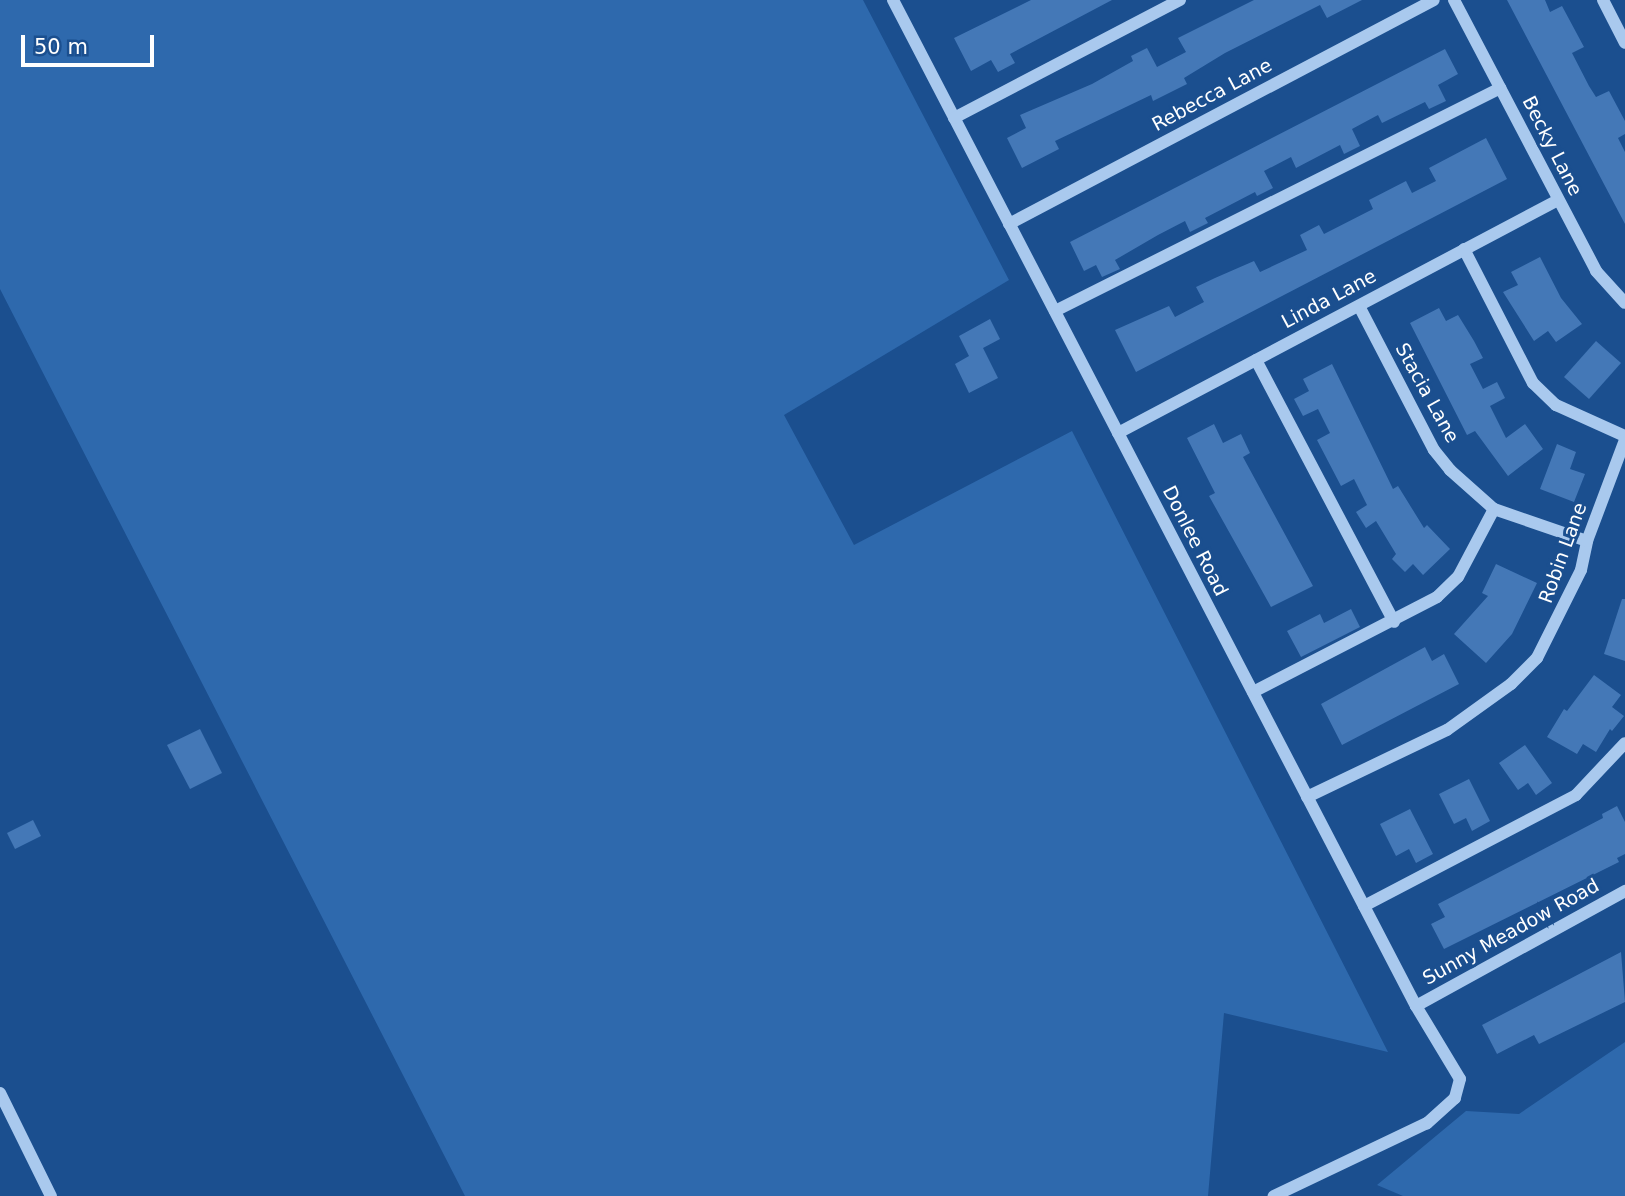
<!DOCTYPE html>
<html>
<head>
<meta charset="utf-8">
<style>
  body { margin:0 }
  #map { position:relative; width:1625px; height:1196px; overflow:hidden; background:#1b4f8f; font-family:"DejaVu Sans",sans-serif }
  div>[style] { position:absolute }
  .green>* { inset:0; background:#2e69ad }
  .building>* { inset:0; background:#4478b7 }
  .minor>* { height:12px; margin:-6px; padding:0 6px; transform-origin:6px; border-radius:6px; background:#a9c9ee }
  span { translate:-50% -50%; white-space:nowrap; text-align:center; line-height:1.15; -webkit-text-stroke:6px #1b4f8f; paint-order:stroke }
  .street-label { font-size:19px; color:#fff }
  .scale { position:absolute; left:21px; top:35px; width:133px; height:32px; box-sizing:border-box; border:4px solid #fff; border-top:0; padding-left:9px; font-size:21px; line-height:24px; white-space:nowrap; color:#fff; -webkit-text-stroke:5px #1b4f8f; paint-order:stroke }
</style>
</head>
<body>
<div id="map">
  <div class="green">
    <i style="clip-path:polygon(0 0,863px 0,1009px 280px,784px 415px,854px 545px,1072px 431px,1388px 1052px,1224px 1013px,1208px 1196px,465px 1196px,0 289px)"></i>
    <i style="clip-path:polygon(1625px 1042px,1625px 1196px,1403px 1196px,1377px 1185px,1466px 1111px,1519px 1114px)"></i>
  </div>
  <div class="building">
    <i style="clip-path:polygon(1031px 0,1112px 0,1010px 54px,1015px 63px,998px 72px,991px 60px,971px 71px,954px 38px)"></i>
    <i style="clip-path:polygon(1254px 0,1362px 0,1327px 18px,1320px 5px,1225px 53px,1184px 78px,1187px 84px,1153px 101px,1151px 95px,1055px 141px,1059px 149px,1022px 168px,1007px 138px,1026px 128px,1020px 115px,1092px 84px,1133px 61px,1131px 56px,1147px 48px,1157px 67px,1186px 52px,1178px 38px)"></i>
    <i style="clip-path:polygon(1507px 0,1545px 0,1550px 12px,1562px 6px,1584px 47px,1572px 53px,1589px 86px,1596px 97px,1609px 91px,1625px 121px,1625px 134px,1618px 138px,1625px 152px,1625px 224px)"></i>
    <i style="clip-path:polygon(1445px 49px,1458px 74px,1438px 85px,1446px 101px,1429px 109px,1425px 102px,1382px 123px,1378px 115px,1352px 129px,1360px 146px,1344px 154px,1340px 145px,1296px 168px,1291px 157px,1264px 171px,1273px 188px,1257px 196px,1255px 192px,1205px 218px,1208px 223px,1190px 232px,1185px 221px,1158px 235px,1115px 260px,1120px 269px,1102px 277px,1096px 265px,1084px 271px,1070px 242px)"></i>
    <i style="clip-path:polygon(1486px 138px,1507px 179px,1136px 372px,1115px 330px,1169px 306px,1175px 317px,1204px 302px,1196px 287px,1215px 278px,1254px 261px,1260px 272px,1307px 250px,1300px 235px,1319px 225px,1324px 234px,1373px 209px,1369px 200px,1406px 181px,1412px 193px,1436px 181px,1429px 168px)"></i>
    <i style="clip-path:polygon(1540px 257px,1561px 298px,1582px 324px,1556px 342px,1548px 331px,1534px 341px,1503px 292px,1518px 285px,1511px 272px)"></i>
    <i style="clip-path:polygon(1439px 308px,1446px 321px,1458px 315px,1474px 341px,1483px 358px,1470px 364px,1483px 389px,1497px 382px,1505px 398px,1490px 406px,1506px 438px,1525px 424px,1543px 449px,1508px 476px,1475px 431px,1467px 435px,1410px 323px)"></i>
    <i style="clip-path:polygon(990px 319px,1000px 339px,983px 348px,998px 378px,969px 393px,955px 364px,969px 356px,959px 336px)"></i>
    <i style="clip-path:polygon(1596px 341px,1621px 363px,1589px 399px,1564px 377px)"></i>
    <i style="clip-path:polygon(1332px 364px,1393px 489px,1398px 486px,1424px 528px,1427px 525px,1450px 549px,1423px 575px,1413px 564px,1405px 572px,1392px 559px,1396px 554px,1376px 521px,1366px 528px,1356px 512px,1367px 505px,1354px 479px,1341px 486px,1317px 440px,1330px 433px,1318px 409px,1303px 416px,1294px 399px,1309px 391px,1303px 379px)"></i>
    <i style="clip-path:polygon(1214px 424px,1223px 443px,1241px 434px,1250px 453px,1243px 457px,1313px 586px,1271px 607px,1209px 496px,1215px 493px,1187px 438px)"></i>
    <i style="clip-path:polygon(1557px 444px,1576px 452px,1570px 469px,1585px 474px,1574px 502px,1540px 489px)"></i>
    <i style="clip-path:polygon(1496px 564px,1537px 583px,1512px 634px,1486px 663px,1454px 634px,1488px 596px,1482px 593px)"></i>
    <i style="clip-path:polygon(1622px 599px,1625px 599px,1625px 661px,1604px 654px)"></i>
    <i style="clip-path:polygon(1351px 609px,1360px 627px,1301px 657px,1287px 631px,1320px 614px,1324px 623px)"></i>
    <i style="clip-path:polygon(1425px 647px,1432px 661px,1444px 654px,1459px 684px,1342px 745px,1321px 704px)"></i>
    <i style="clip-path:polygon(1594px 675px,1621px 695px,1612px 707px,1624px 716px,1612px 731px,1610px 729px,1596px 752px,1583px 744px,1577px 754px,1547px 737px,1564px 709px,1567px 711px)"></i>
    <i style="clip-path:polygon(200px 729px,222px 773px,190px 789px,167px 745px)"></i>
    <i style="clip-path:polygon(1525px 745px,1552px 783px,1536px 795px,1528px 783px,1518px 790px,1499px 763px)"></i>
    <i style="clip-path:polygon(1469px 779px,1490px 821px,1472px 831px,1466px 818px,1454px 824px,1439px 794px)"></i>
    <i style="clip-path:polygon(1617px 806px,1625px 822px,1625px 854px,1617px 858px,1619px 862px,1444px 949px,1431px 924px,1445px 917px,1438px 904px,1603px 818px,1602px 814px)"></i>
    <i style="clip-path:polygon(1410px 809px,1433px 854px,1416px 863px,1409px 849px,1396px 856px,1380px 824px)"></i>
    <i style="clip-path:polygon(33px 820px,41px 836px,15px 849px,7px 833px)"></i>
    <i style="clip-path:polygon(1621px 952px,1625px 1002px,1539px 1044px,1534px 1035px,1497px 1054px,1482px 1025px)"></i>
  </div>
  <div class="minor">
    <i style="left:893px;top:0;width:1134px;rotate:62.53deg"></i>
    <i style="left:1416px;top:1006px;width:85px;rotate:58.9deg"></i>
    <i style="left:1460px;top:1079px;width:20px;rotate:105deg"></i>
    <i style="left:1455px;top:1098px;width:38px;rotate:138deg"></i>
    <i style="left:1427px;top:1123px;width:170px;rotate:154.5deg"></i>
    <i style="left:1454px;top:0;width:306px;rotate:62.3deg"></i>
    <i style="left:1596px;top:271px;width:43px;rotate:47.8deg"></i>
    <i style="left:1603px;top:0;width:48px;rotate:62.9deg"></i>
    <i style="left:954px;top:118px;width:255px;rotate:-27.6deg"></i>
    <i style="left:1009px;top:224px;width:480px;rotate:-27.8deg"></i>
    <i style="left:1464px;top:249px;width:151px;rotate:62.8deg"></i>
    <i style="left:1533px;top:383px;width:32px;rotate:44deg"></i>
    <i style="left:1556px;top:405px;width:76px;rotate:24.2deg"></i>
    <i style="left:1359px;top:306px;width:162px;rotate:62.5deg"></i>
    <i style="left:1434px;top:450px;width:26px;rotate:51deg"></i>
    <i style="left:1450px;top:470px;width:59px;rotate:41.6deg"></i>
    <i style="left:1494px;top:509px;width:98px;rotate:19deg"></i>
    <i style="left:1055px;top:311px;width:498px;rotate:-26.6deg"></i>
    <i style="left:1256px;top:360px;width:296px;rotate:62.2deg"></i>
    <i style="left:1118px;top:433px;width:498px;rotate:-27.9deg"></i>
    <i style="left:1253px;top:692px;width:207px;rotate:-27.3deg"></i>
    <i style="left:1437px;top:597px;width:29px;rotate:-44deg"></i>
    <i style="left:1458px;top:577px;width:77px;rotate:-62.1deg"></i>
    <i style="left:1307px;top:797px;width:155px;rotate:-25.6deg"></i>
    <i style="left:1447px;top:730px;width:79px;rotate:-35.7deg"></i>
    <i style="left:1511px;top:684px;width:37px;rotate:-45deg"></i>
    <i style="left:1537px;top:658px;width:98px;rotate:-63.4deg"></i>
    <i style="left:1581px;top:570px;width:30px;rotate:-78deg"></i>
    <i style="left:1587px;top:541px;width:108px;rotate:-69.4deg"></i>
    <i style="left:1364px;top:906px;width:239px;rotate:-27.6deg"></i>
    <i style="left:1576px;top:795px;width:71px;rotate:-46.7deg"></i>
    <i style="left:1416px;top:1006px;width:239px;rotate:-28.8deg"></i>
    <i style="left:0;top:1093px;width:115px;rotate:63.7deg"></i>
  </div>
  <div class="street-label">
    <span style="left:1212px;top:95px;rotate:-28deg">Rebecca Lane</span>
    <span style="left:1552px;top:146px;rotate:63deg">Becky Lane</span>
    <span style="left:1329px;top:299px;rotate:-28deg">Linda Lane</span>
    <span style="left:1427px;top:393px;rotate:61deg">Stacia Lane</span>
    <span style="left:1195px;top:541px;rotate:63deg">Donlee Road</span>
    <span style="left:1563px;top:553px;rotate:-70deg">Robin Lane</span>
    <span style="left:1511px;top:932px;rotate:-29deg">Sunny Meadow Road</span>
  </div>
  <div class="scale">50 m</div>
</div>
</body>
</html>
